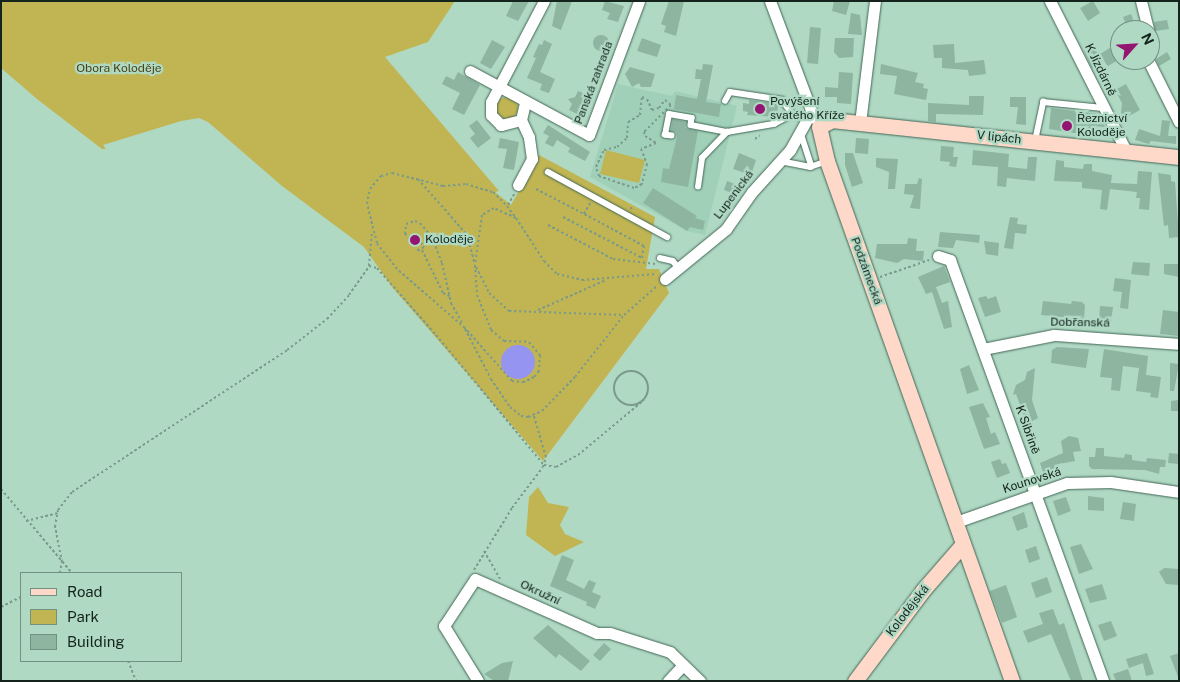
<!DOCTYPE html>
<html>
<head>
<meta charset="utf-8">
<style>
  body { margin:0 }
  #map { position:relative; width:1180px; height:682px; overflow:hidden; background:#b0d9c4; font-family:"Public Sans",sans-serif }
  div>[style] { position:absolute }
  .built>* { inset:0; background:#a0d1b8 }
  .green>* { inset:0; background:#c0b552 }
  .round { border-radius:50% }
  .water>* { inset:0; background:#9595f1 }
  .building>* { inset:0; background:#8db5a0 }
  .path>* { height:2px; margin-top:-1px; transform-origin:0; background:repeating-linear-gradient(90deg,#7a9a8a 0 2.5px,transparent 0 5px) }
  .path>.ring { margin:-1px; padding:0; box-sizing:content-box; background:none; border:2px solid #7a9a8a; border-radius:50% }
  .roads { filter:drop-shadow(0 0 1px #426755) drop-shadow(0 0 1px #426755) }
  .lane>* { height:5.5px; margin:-2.75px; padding:0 2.75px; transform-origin:2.75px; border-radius:2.75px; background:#fff }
  .street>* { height:11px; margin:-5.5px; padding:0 5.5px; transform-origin:5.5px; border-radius:5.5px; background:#fff }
  .secondary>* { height:15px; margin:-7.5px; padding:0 7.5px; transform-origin:7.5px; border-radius:7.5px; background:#fed8c8 }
  .dots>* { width:14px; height:14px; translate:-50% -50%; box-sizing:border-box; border:2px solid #b0d9c4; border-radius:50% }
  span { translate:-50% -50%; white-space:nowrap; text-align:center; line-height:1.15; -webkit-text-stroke:4.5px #b0d9c4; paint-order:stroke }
  .park-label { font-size:12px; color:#494415 }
  .street-label { font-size:12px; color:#14241c }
  .poi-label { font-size:12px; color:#14241c }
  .left { translate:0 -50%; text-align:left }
  .frame { position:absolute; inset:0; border:2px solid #14241c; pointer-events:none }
  .legend { position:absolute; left:20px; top:572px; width:162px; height:90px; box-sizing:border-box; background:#b0d9c4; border:1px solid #729181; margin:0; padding:6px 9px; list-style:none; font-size:15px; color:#14241c }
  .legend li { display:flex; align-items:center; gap:10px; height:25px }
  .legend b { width:25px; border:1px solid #729181 }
  .north { position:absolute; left:1110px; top:20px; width:50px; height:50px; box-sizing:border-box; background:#b0d9c4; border:1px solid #729181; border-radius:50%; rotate:64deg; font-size:14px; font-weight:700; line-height:20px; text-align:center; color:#14241c }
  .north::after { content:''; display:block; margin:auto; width:18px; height:22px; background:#931571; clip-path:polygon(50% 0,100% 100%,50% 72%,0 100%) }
</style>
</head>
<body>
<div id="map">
  <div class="built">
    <i style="clip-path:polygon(618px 84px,672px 96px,675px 91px,737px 106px,705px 235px,687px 231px,590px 177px)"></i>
  </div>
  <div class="green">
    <i style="clip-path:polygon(1px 1px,455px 1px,428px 42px,385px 57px,499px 191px,495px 192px,511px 205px,539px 155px,655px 217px,646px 269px,659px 269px,669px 293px,543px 461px,392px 287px,364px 247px,282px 186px,208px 122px,199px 118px,181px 121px,103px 145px,106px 149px,102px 149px,37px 99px,1px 68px)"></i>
    <i class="round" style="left:496px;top:97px;width:22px;height:22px"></i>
    <i style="clip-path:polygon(606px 150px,645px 160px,639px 183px,600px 174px)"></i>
    <i style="clip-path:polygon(538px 487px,548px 503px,569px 507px,560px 525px,565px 534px,584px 542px,555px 556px,526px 535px,529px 497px)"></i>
  </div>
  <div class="water">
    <i class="round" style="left:501px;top:345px;width:34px;height:34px"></i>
  </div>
  <div class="building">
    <i style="clip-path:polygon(513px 1px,529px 1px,518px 21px,506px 16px)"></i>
    <i style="clip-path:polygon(557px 1px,572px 1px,561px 30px,552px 26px)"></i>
    <i style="clip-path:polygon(605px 1px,624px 6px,618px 22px,607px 19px,610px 13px,602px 10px)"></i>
    <i style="clip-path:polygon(669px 1px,684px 1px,676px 36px,664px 32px,666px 26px,661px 24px)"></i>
    <i style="clip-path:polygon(834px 1px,850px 1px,846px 15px,832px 11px)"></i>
    <i style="clip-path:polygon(1093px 1px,1100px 13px,1088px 21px,1080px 8px)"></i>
    <i style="clip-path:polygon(851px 13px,860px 15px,862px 35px,848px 34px)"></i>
    <i style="clip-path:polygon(1131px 14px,1137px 30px,1128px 30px,1123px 17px)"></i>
    <i style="clip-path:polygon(1167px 20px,1169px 29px,1155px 31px,1154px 22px)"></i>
    <i style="clip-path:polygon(810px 27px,821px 28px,818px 64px,807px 63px)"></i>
    <i class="round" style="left:593px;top:35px;width:16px;height:16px"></i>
    <i style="clip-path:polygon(642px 38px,661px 45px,657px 57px,637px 51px)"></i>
    <i style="clip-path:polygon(835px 38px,854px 38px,853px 57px,839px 58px,834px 52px)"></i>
    <i style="clip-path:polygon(492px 40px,505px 47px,491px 69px,480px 63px)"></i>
    <i style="clip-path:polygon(544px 40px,552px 44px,540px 72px,555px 79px,549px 93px,540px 90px,542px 84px,527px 78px,536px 58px,533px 57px,539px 44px,542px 45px)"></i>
    <i style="clip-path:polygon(1120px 41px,1120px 59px,1108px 66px,1104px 61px,1092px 68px,1084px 51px,1094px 46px,1097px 53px,1102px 53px)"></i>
    <i style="clip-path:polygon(954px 44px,955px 63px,984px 60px,986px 74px,969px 76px,968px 70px,942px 68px,942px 58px,934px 58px,933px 45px)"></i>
    <i style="clip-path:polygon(1167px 52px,1171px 59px,1159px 66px,1156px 59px)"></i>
    <i style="clip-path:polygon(703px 64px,713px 65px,706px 102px,721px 104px,719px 117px,674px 109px,676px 95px,697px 99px,701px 79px,695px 79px,696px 69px,702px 70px)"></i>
    <i style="clip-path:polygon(881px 64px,918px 73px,915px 82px,924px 84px,923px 88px,928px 89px,926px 100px,894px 94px,897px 76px,880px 74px)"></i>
    <i style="clip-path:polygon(630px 67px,655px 74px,651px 87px,641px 87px,639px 83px,632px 87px,625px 74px)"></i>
    <i style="clip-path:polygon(458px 72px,480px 85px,464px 115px,452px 109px,460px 93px,442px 84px,446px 76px,454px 80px)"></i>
    <i style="clip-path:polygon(839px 72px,853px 73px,851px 104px,837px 103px,837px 97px,825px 97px,825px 87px,838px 88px)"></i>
    <i style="clip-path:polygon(1126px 84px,1140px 110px,1127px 117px,1121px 113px,1122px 103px,1115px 90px)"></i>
    <i style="clip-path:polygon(578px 91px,588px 95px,579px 115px,569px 110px,572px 104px,568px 99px,575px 97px)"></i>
    <i style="clip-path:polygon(969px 96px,984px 96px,983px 115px,936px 114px,936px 122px,928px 121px,928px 103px,969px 105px)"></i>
    <i style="clip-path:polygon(1010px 97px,1026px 97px,1026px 125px,1016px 124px,1018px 107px,1010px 107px)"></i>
    <i style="clip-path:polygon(749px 100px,778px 104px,777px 117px,747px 115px,748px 112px,743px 111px,743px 103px,749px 104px)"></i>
    <i style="clip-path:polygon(1051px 108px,1098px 114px,1105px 127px,1091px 126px,1090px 134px,1087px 135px,1049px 129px)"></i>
    <i style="clip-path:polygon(673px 119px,686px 122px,685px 128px,698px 131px,688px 187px,661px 182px,663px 168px,669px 169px,677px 137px,676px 132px,671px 131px)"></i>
    <i style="clip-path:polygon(477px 120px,491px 138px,478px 148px,470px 138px,475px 134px,469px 126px)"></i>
    <i style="clip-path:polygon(1162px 120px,1170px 121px,1168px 136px,1176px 136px,1176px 144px,1151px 141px,1149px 144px,1135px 140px,1139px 129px,1160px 136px)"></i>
    <i style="clip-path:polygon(548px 125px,590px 152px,585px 161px,568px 152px,570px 148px,557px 140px,553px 147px,545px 143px,549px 136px,543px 133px)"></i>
    <i style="clip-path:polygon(500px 138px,519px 142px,514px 170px,503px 168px,507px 149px,498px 148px)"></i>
    <i style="clip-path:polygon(856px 138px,869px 139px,868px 154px,855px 153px)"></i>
    <i style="clip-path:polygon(941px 146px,954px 147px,953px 157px,958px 157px,956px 167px,949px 166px,950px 162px,940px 161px)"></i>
    <i style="clip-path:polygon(973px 150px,1009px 154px,1008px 167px,1027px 169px,1028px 157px,1037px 157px,1035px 181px,1007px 178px,1006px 187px,997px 186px,998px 167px,972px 165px)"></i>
    <i style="clip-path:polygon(739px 153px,756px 160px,751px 175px,733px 169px)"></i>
    <i style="clip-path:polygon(845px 153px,853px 153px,863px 183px,852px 187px,845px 165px)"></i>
    <i style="clip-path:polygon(876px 158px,898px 159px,895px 189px,888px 189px,889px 172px,876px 167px)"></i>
    <i style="clip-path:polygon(1056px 160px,1064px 161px,1064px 167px,1083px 169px,1084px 164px,1092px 164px,1092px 171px,1112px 175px,1111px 183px,1137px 184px,1138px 171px,1152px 172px,1149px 210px,1139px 209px,1140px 198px,1136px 198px,1137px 192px,1110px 189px,1107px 210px,1100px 209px,1102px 190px,1082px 188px,1082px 182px,1054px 181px)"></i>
    <i style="clip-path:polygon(1158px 173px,1171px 175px,1171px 181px,1175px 182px,1179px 237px,1169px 238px,1168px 225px,1164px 226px)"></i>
    <i style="clip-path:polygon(919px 178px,922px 179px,920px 209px,910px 208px,914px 195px,904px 194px,905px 184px,917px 184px)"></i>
    <i style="clip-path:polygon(727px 181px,745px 188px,740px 196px,724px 190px)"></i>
    <i style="clip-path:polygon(653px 188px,697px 216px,695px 218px,705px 221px,703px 230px,690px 227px,687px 231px,643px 203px)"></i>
    <i style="clip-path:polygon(1010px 217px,1018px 218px,1017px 224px,1027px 225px,1026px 234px,1015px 233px,1013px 249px,1004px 248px)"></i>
    <i style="clip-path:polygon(940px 232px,980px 235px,979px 243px,956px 240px,953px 248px,938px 247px)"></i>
    <i style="clip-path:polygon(908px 238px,917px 239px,916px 251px,924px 251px,923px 261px,904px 259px,897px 263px,875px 258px,877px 244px,907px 244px)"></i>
    <i style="clip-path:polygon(984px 241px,999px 243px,998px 256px,986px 254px)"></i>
    <i style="clip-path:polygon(1133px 262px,1150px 263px,1149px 276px,1131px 274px)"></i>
    <i style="clip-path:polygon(1164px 264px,1179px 264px,1179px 277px,1164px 274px)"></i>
    <i style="clip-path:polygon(944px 266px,950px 282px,936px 287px,942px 303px,948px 301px,952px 327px,944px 329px,932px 292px,926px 294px,918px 277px)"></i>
    <i style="clip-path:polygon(1115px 278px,1131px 280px,1128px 309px,1120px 308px,1122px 292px,1113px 291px)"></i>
    <i style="clip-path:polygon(986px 296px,988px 299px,996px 296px,1001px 312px,985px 317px,978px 298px)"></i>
    <i style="clip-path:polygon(1043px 301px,1071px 304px,1072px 301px,1082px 302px,1085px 305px,1084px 319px,1041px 315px)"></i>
    <i style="clip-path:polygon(1100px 306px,1113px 307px,1111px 322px,1099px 321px)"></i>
    <i style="clip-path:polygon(1163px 310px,1179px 312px,1179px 336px,1160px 334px)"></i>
    <i style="clip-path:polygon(1057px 347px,1089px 349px,1086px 368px,1051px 363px,1052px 350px)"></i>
    <i style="clip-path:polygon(1104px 349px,1148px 356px,1146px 375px,1161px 377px,1158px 398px,1150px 397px,1151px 393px,1136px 391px,1139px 368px,1123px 366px,1120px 391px,1111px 390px,1112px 378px,1100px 377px)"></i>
    <i style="clip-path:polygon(1170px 363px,1179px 364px,1174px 391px,1170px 391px)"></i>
    <i style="clip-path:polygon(969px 365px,979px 390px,967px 394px,960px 369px)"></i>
    <i style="clip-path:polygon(1035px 368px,1032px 400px,1038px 418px,1027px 424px,1016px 394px,1013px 395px,1016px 385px,1025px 380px,1027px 372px)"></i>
    <i style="clip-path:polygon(1179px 400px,1179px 411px,1171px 411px,1171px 401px)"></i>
    <i style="clip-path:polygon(983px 403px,990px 417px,986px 418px,991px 434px,995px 432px,1000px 444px,984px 449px,969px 407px)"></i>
    <i style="clip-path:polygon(1069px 436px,1078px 438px,1081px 451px,1073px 452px,1075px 461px,1054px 465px,1056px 471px,1044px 475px,1040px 463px,1063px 453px,1061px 441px)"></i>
    <i style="clip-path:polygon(1096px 448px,1104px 448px,1104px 456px,1124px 458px,1125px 454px,1132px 455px,1132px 460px,1146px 462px,1147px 458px,1166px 460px,1165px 467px,1160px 467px,1159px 474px,1145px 470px,1092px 469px,1089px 466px,1089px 457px,1095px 457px)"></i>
    <i style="clip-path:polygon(1169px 453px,1179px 454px,1179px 464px,1168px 463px)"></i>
    <i style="clip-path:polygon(1000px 459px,1002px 464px,1006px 463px,1010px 473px,997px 478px,991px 462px)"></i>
    <i style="clip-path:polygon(1088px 496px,1104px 498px,1104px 511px,1088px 510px)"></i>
    <i style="clip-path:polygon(1066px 497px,1071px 511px,1058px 516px,1053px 501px)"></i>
    <i style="clip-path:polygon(1123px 502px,1136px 504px,1134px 521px,1120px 519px)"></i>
    <i style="clip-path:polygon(1024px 512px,1028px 527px,1017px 531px,1012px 517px)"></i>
    <i style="clip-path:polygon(1081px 544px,1093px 569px,1079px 574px,1070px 547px)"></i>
    <i style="clip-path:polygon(1036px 546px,1040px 559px,1029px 563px,1025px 550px)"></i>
    <i style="clip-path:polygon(562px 555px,574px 560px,566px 580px,584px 589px,589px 580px,596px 583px,592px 592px,601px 596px,595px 609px,586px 605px,587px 602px,550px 586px)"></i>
    <i style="clip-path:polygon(1164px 568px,1179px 569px,1179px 585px,1166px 584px,1159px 572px)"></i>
    <i style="clip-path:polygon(1047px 577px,1052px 592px,1036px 598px,1031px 583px)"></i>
    <i style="clip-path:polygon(1102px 584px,1107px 599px,1090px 603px,1085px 589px)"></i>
    <i style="clip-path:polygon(1006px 585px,1017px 617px,1002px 623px,990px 591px)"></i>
    <i style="clip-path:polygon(1053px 609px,1059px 625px,1064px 623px,1083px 681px,1071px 681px,1051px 634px,1028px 643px,1023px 631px,1043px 624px,1039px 613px)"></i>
    <i style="clip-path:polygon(1111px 621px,1117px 636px,1104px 641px,1098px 625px)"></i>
    <i style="clip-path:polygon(548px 625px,590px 661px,581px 671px,559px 654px,556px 658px,533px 638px)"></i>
    <i style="clip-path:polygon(604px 643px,611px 649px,600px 661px,593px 655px)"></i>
    <i style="clip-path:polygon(1147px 653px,1154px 674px,1146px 676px,1143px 663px,1129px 668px,1126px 659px)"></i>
    <i style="clip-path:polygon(1179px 653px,1179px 677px,1178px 677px,1170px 656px)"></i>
    <i style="clip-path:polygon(513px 661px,508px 681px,494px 681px,484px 674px,502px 663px)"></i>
    <i style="clip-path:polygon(1128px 669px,1132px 681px,1116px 681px,1113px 674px)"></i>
  </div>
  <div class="path">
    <i style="left:642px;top:97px;width:5px;rotate:22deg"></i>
    <i style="left:647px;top:99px;width:12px;rotate:66deg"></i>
    <i style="left:652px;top:110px;width:7px;rotate:-16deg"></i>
    <i style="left:659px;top:108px;width:10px;rotate:-53deg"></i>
    <i style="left:665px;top:100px;width:8px;rotate:40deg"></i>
    <i style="left:671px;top:105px;width:38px;rotate:135deg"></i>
    <i style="left:644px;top:132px;width:4px;rotate:76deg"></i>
    <i style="left:645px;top:136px;width:13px;rotate:32deg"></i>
    <i style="left:656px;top:143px;width:16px;rotate:158deg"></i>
    <i style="left:641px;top:149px;width:16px;rotate:68deg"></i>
    <i style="left:647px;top:164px;width:21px;rotate:104deg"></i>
    <i style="left:642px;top:184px;width:9px;rotate:153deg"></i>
    <i style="left:634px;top:188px;width:37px;rotate:-161deg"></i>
    <i style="left:599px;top:176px;width:9px;rotate:-108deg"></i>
    <i style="left:596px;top:167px;width:19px;rotate:-65deg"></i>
    <i style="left:604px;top:150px;width:13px;rotate:-13deg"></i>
    <i style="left:617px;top:147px;width:13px;rotate:-42deg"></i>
    <i style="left:627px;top:138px;width:16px;rotate:-86deg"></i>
    <i style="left:628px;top:122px;width:14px;rotate:-30deg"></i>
    <i style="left:640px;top:115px;width:18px;rotate:-84deg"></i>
    <i style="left:755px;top:139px;width:6px;rotate:-39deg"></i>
    <i style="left:418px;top:179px;width:74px;rotate:48.8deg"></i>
    <i style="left:467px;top:235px;width:28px;rotate:75deg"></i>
    <i style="left:536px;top:189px;width:54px;rotate:27.5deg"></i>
    <i style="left:508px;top:205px;width:13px;rotate:-61deg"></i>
    <i style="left:630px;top:209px;width:5px;rotate:-37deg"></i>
    <i style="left:563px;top:217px;width:89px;rotate:27.4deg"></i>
    <i style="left:642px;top:258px;width:12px;rotate:-81deg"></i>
    <i style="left:644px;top:246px;width:68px;rotate:-151.9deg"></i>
    <i style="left:584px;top:214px;width:13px;rotate:-61deg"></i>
    <i style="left:516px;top:218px;width:24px;rotate:-156deg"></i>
    <i style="left:494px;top:208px;width:14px;rotate:150deg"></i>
    <i style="left:482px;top:215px;width:50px;rotate:98deg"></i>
    <i style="left:475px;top:265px;width:30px;rotate:86deg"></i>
    <i style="left:477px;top:295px;width:38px;rotate:68deg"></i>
    <i style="left:491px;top:330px;width:17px;rotate:40deg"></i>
    <i style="left:504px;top:341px;width:25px;rotate:2deg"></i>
    <i style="left:529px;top:342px;width:17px;rotate:50deg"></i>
    <i style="left:540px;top:355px;width:16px;rotate:94deg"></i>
    <i style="left:539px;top:371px;width:8px;rotate:130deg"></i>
    <i style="left:534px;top:377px;width:11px;rotate:153deg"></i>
    <i style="left:524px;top:382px;width:12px;rotate:-175deg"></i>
    <i style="left:512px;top:381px;width:71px;rotate:-131.6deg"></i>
    <i style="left:465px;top:328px;width:90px;rotate:-139.1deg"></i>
    <i style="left:397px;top:269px;width:33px;rotate:-128deg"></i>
    <i style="left:377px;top:243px;width:40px;rotate:-104.4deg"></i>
    <i style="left:367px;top:204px;width:15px;rotate:-79deg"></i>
    <i style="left:370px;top:189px;width:17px;rotate:-50deg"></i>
    <i style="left:381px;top:176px;width:11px;rotate:-15deg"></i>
    <i style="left:392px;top:173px;width:53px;rotate:14.3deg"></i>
    <i style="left:443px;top:186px;width:23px;rotate:-5deg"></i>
    <i style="left:466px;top:184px;width:28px;rotate:17deg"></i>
    <i style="left:493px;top:192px;width:20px;rotate:45deg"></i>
    <i style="left:507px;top:206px;width:15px;rotate:53deg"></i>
    <i style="left:516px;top:218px;width:51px;rotate:56.9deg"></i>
    <i style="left:544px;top:261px;width:18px;rotate:45deg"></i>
    <i style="left:557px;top:274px;width:26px;rotate:13deg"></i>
    <i style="left:582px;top:280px;width:74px;rotate:-4.6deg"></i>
    <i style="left:548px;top:225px;width:73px;rotate:27.6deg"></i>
    <i style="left:613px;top:259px;width:43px;rotate:6.6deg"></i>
    <i style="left:415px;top:234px;width:16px;rotate:55deg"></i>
    <i style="left:424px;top:247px;width:6px;rotate:141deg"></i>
    <i style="left:419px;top:251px;width:22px;rotate:-129deg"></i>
    <i style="left:405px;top:234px;width:10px;rotate:-84deg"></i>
    <i style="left:406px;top:224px;width:9px;rotate:-18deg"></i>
    <i style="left:415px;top:221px;width:5px;rotate:22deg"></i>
    <i style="left:420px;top:223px;width:18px;rotate:49deg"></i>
    <i style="left:432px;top:237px;width:28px;rotate:69deg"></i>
    <i style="left:442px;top:263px;width:41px;rotate:77.3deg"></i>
    <i style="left:451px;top:303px;width:25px;rotate:61deg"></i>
    <i style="left:422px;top:250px;width:48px;rotate:64deg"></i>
    <i style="left:443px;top:293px;width:7px;rotate:27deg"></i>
    <i style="left:369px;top:266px;width:8px;rotate:14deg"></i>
    <i style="left:377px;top:268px;width:89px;rotate:48.6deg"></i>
    <i style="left:436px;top:335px;width:169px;rotate:50.3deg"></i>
    <i style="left:544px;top:465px;width:12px;rotate:9deg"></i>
    <i style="left:556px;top:467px;width:25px;rotate:-29deg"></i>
    <i style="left:578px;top:455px;width:86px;rotate:-39.8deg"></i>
    <i style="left:476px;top:267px;width:29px;rotate:63deg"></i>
    <i style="left:489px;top:293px;width:27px;rotate:42deg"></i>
    <i style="left:509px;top:311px;width:115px;rotate:2deg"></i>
    <i style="left:880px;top:277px;width:52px;rotate:-19.1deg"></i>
    <i style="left:538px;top:310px;width:74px;rotate:-23.8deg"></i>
    <i style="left:465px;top:329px;width:56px;rotate:62.5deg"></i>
    <i style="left:491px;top:379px;width:34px;rotate:56deg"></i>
    <i style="left:510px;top:407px;width:14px;rotate:39deg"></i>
    <i style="left:521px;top:416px;width:7px;rotate:8deg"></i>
    <i style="left:528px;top:417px;width:15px;rotate:-23deg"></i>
    <i style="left:542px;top:411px;width:47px;rotate:-45.9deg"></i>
    <i style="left:575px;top:377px;width:79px;rotate:-51.7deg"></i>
    <i style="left:624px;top:315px;width:44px;rotate:-41.3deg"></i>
    <i class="ring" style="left:614px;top:371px;width:32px;height:32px"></i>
    <i style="left:1px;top:489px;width:110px;rotate:49.8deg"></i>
    <i style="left:26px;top:521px;width:33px;rotate:-14deg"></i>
    <i style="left:484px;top:551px;width:32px;rotate:60deg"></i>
    <i style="left:474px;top:570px;width:73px;rotate:-58.5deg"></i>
    <i style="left:512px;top:508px;width:51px;rotate:-52.9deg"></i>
    <i style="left:543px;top:467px;width:10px;rotate:-73deg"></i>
    <i style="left:546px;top:457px;width:43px;rotate:-106.3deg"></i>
    <i style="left:60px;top:573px;width:11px;rotate:-80deg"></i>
    <i style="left:62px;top:562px;width:36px;rotate:-101deg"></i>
    <i style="left:55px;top:527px;width:17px;rotate:-80deg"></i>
    <i style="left:58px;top:510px;width:23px;rotate:-52deg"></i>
    <i style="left:72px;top:492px;width:258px;rotate:-33.4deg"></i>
    <i style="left:287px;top:350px;width:51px;rotate:-37.8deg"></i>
    <i style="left:327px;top:319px;width:33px;rotate:-47deg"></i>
    <i style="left:349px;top:295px;width:35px;rotate:-55deg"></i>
    <i style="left:369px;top:266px;width:32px;rotate:-85deg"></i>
    <i style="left:1px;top:607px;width:22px;rotate:-27deg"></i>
    <i style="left:128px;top:661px;width:22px;rotate:68deg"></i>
  </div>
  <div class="roads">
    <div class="lane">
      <i style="left:725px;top:101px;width:10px;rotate:-61deg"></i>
      <i style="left:730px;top:92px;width:53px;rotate:8.7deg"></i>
      <i style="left:782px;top:100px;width:18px;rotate:52deg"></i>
      <i style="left:801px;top:133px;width:35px;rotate:72deg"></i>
      <i style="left:672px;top:136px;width:7px;rotate:-172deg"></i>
      <i style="left:665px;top:135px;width:21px;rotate:-79deg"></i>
      <i style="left:669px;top:114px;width:23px;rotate:10deg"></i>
      <i style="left:692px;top:118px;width:7px;rotate:98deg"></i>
      <i style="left:691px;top:125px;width:37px;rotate:11deg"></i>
      <i style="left:727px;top:132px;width:48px;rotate:-9.7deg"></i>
      <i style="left:774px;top:124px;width:21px;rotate:-28deg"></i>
      <i style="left:793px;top:114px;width:13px;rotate:23deg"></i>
      <i style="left:1035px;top:141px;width:40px;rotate:-78deg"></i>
      <i style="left:1043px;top:102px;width:60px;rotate:5.7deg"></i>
      <i style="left:780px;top:161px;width:31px;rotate:11deg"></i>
      <i style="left:810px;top:167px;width:18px;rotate:-19deg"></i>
      <i style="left:548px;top:172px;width:136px;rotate:28.6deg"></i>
      <i style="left:698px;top:187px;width:29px;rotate:-82deg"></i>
      <i style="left:702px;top:158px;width:36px;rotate:-46deg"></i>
      <i style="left:660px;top:258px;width:13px;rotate:13deg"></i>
      <i style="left:673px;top:261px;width:9px;rotate:49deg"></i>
    </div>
    <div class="street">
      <i style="left:770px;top:1px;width:125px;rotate:69.4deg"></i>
      <i style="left:1050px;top:1px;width:168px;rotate:63.1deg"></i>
      <i style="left:1141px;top:1px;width:30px;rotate:76deg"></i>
      <i style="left:1150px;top:41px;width:1px;rotate:90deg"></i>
      <i style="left:1148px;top:60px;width:69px;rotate:63.4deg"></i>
      <i style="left:470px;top:71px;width:135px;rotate:28.3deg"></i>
      <i style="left:589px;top:135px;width:143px;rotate:-69.5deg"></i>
      <i style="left:521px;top:120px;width:21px;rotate:166deg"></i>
      <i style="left:501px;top:125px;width:14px;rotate:-135deg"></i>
      <i style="left:491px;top:115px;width:13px;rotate:-90deg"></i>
      <i style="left:491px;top:102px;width:114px;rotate:-62.3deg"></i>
      <i style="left:860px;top:123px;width:123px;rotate:-83deg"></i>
      <i style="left:518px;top:185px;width:30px;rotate:-62deg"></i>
      <i style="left:532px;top:159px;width:22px;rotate:-98deg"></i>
      <i style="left:529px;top:137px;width:19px;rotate:-115deg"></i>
      <i style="left:521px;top:120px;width:18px;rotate:-77deg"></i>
      <i style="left:938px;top:256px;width:13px;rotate:18deg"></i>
      <i style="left:950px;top:260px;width:448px;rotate:70deg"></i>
      <i style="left:665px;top:279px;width:79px;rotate:-39.3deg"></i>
      <i style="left:726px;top:229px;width:45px;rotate:-54.9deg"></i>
      <i style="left:752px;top:192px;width:57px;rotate:-47.9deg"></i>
      <i style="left:790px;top:150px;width:41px;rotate:-60.9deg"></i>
      <i style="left:983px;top:349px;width:72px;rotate:-11.2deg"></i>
      <i style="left:1054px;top:335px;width:125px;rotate:4.1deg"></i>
      <i style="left:956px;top:522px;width:118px;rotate:-19.4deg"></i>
      <i style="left:1067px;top:483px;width:44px;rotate:-1.3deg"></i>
      <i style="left:1111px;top:482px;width:69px;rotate:8.4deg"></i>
      <i style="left:478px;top:681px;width:65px;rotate:-121.7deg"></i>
      <i style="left:444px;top:626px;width:56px;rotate:-56.6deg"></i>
      <i style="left:475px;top:579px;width:133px;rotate:23.9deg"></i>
      <i style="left:597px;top:633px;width:13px"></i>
      <i style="left:610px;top:633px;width:63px;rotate:17.6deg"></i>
      <i style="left:670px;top:652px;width:42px;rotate:44deg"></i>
      <i style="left:668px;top:681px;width:22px;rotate:-47deg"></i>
    </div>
    <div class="secondary">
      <i style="left:855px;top:681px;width:114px;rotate:-53.2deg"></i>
      <i style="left:923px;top:590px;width:61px;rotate:-49deg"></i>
      <i style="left:1012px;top:681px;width:552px;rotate:-109.58deg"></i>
      <i style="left:827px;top:161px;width:35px;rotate:-103deg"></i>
      <i style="left:819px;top:127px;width:15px;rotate:-28deg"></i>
      <i style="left:832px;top:120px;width:349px;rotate:6.1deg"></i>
    </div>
  </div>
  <div class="dots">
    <i style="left:760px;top:109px;background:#931571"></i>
    <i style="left:1067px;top:126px;background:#931571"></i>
    <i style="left:415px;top:240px;background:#931571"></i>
  </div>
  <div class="park-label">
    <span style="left:119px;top:69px">Obora Koloděje</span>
  </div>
  <div class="street-label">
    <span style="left:1100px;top:70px;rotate:64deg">K Jízdárně</span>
    <span style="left:594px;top:83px;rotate:-69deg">Panská zahrada</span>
    <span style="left:999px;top:138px;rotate:6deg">V lipách</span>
    <span style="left:734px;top:195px;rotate:-53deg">Lupenická</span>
    <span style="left:866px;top:271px;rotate:70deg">Podzámecká</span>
    <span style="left:1080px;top:323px;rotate:1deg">Dobřanská</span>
    <span style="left:1027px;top:430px;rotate:70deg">K Sibřině</span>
    <span style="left:1032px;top:481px;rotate:-18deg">Kounovská</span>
    <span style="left:540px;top:593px;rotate:25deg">Okružní</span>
    <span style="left:908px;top:611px;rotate:-52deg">Kolodějská</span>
  </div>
  <div class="poi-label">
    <span class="left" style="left:770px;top:109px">Povýšení<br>svatého Kříže</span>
    <span class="left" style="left:1077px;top:126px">Řeznictví<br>Koloděje</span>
    <span class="left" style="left:425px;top:240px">Koloděje</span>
  </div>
  <div class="frame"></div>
  <ul class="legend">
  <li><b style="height:6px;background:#fed8c8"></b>Road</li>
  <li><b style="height:14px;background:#c0b552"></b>Park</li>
  <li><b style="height:14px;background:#8db5a0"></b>Building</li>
  </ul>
  <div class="north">N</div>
</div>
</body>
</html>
